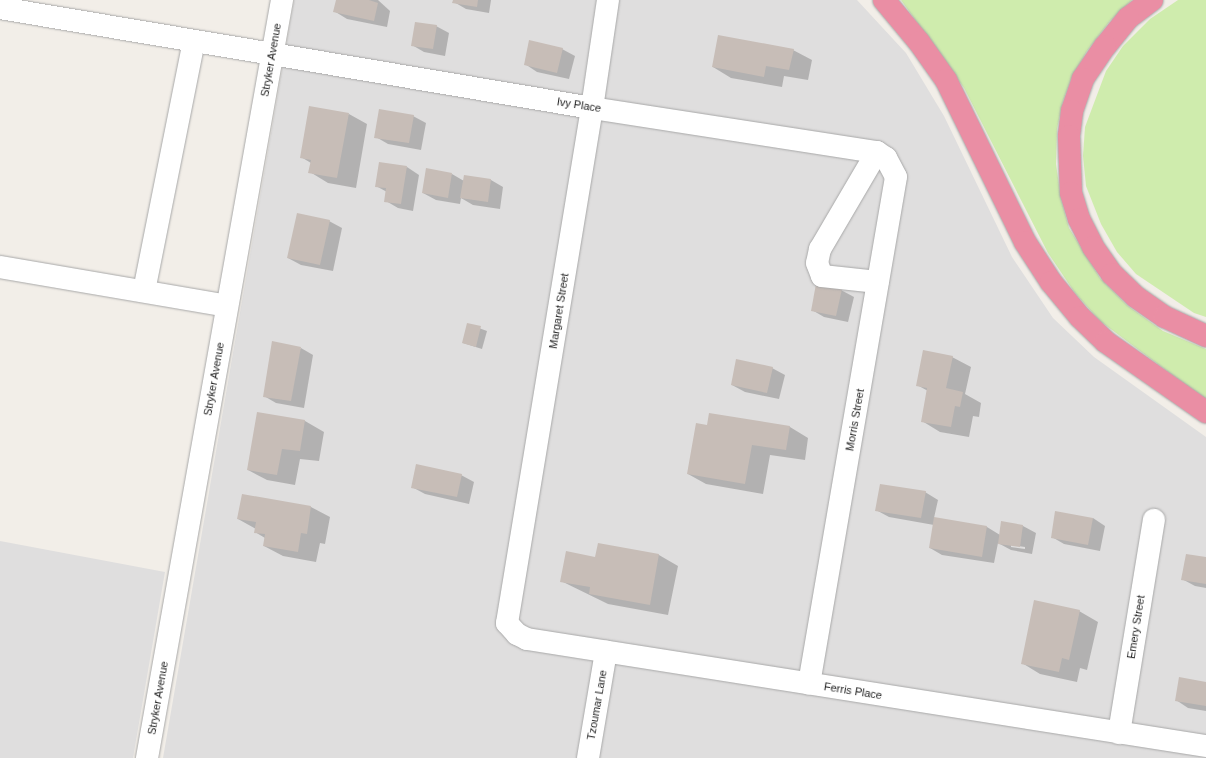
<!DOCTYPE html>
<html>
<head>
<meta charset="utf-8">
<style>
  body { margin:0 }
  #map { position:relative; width:1206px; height:758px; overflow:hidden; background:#f2eee8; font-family:Helvetica,sans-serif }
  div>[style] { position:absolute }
  .residential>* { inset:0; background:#dfdede }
  .grass>* { inset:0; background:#cfecad }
  .shadow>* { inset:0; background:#0003 }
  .building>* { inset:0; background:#c7bdb7 }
  .roads { filter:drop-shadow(0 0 1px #a8a8a8) drop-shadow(0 0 1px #a8a8a8) }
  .minor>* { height:22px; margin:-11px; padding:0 11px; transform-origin:11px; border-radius:11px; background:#fff }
  .highway>* { height:22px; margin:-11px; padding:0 11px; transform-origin:11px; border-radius:11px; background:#ea8ea4 }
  span { translate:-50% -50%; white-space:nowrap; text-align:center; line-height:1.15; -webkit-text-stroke:3.5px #fff; paint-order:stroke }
  .street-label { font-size:11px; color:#212121 }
</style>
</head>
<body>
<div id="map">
  <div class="residential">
    <i style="clip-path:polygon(294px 0,857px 0,906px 53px,944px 116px,1012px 257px,1053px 318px,1094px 357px,1206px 437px,1206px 758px,163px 758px)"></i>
    <i style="clip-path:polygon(0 541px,165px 572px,133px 758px,0 758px)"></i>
  </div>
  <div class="grass">
    <i style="clip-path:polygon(901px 0,1132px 0,1110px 21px,1087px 51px,1072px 77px,1063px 101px,1057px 129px,1056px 164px,1061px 199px,1069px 228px,1100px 278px,1128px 306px,1163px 331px,1206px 349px,1206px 400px,1100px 321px,1075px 293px,1048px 253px,964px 88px)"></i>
    <i style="clip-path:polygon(1178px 0,1206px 0,1206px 317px,1194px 313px,1136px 274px,1117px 252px,1101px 224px,1086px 186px,1083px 156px,1085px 127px,1106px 71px,1123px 46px,1150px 19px)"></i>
  </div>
  <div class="shadow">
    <i style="clip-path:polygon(337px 0,378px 0,390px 11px,387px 27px,347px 19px,334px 11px)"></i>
    <i style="clip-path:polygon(454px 0,491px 0,489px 13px,466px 9px,454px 2px)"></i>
    <i style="clip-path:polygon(436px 26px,449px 33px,445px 56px,424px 52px,412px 45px)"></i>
    <i style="clip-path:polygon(562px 49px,575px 56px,569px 79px,537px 72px,525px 64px)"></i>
    <i style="clip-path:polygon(793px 50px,812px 60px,808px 80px,784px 76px,782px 87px,731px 78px,713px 67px)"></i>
    <i style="clip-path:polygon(349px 114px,367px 124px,356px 188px,328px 183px,310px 172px,311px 163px,301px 157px)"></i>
    <i style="clip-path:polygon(413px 116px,426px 123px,421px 150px,388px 144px,376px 137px)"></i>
    <i style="clip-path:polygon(407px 167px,419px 175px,413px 211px,398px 208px,386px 201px,387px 192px,376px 186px)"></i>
    <i style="clip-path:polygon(452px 174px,464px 181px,464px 176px,491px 180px,503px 187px,500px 209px,473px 205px,461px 198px,460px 204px,436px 200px,423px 193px)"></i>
    <i style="clip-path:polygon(329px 221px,342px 228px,333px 271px,301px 265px,288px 258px)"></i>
    <i style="clip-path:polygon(841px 290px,854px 297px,848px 322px,824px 317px,812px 310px)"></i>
    <i style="clip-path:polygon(468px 324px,487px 331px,482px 349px,463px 343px)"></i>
    <i style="clip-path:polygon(301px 348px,313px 355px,304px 408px,276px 403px,264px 396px)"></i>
    <i style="clip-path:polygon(952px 357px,971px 367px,965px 394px,981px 403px,979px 417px,973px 416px,969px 437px,940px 432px,922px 421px,928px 391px,917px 385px)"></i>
    <i style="clip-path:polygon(772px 368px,785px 375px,779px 399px,745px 392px,732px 385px)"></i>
    <i style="clip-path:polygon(258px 413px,305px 421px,324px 432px,319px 461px,300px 459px,295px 485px,267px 480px,248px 470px)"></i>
    <i style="clip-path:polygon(710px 414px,790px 427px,808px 438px,805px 460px,770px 455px,763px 494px,706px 484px,688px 474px,708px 426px)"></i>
    <i style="clip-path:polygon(461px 475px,474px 482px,469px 504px,425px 494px,412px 487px)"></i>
    <i style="clip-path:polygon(evenodd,925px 492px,938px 500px,934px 518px,987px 527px,1000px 535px,1002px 522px,1023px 526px,1036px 533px,1032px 554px,1011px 550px,998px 543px,994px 563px,942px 555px,930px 548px,934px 525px,889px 517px,876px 510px,925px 492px,1011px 545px,1025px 547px,1025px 549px,1011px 547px,1011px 545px)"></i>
    <i style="clip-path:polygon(243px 495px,311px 507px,330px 517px,325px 544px,320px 543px,316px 562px,283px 556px,264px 546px,265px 538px,255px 532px,256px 529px,238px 519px)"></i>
    <i style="clip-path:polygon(1093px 518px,1105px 526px,1100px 551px,1064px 544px,1052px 537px)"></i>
    <i style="clip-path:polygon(599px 544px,659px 555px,678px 566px,668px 615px,608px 604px,561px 581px,596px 558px)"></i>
    <i style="clip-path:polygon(1206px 558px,1206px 588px,1195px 586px,1182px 579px)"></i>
    <i style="clip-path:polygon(1079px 611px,1098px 622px,1087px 670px,1080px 668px,1077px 682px,1040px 674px,1022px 663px)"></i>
    <i style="clip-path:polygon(1206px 683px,1206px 711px,1188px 708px,1176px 700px)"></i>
  </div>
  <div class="building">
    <i style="clip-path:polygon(336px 0,369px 0,378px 3px,374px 21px,333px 12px)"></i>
    <i style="clip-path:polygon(453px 0,478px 0,477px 7px,452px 3px)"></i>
    <i style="clip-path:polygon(415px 22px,437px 25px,433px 49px,411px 46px)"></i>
    <i style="clip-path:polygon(718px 35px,794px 49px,789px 70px,766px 66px,764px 77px,712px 67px)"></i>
    <i style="clip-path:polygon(529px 40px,563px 48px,557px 73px,524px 65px)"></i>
    <i style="clip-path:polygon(309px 106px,349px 113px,337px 178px,308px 173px,311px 160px,300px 158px)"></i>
    <i style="clip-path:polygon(379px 109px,414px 115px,409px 143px,374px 138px)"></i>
    <i style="clip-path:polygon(379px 162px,407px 166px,401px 204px,384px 202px,386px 188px,375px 187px)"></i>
    <i style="clip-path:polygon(426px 168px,452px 173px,448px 198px,422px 193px)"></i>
    <i style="clip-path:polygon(464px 175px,491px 179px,488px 202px,460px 198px)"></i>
    <i style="clip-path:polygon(297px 213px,330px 220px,320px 265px,287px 258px)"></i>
    <i style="clip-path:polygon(816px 284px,842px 289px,836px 316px,811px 311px)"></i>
    <i style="clip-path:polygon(467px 323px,481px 326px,476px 347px,462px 343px)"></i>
    <i style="clip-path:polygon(272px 341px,301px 347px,291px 401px,263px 397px)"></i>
    <i style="clip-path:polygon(923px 350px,953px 356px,946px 388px,963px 392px,960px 407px,955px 406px,951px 427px,921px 422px,927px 388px,916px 386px)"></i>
    <i style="clip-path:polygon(736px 359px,773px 367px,767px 393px,731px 385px)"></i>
    <i style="clip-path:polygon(257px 412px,305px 420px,300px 451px,282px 449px,277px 475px,247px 470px)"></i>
    <i style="clip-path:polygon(709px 413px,790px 426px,786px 450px,752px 445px,745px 484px,687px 474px,696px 423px,707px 425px)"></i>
    <i style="clip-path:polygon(416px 464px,462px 474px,457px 497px,411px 488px)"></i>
    <i style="clip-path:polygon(880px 484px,926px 491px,921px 518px,875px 511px)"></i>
    <i style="clip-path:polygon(242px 494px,311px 506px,307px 534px,301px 533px,298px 552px,263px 546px,265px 534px,254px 533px,256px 522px,237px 519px)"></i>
    <i style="clip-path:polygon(1055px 511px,1093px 518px,1088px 545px,1051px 538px)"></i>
    <i style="clip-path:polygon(934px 517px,987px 526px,982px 557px,929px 548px)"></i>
    <i style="clip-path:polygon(1001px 521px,1023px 525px,1020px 547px,998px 544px)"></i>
    <i style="clip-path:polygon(598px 543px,659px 554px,650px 605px,589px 594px,590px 587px,560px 582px,566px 551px,595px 557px)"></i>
    <i style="clip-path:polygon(1186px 554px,1206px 557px,1206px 584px,1181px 580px)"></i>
    <i style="clip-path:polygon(1034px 600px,1080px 610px,1069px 660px,1062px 658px,1059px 672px,1021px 664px)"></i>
    <i style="clip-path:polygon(1179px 677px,1206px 682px,1206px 706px,1175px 701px)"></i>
  </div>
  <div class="roads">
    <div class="minor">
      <i style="left:608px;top:0;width:109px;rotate:98.4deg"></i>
      <i style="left:592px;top:108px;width:522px;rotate:99.37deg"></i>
      <i style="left:507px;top:623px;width:15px;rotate:48deg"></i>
      <i style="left:517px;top:634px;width:11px;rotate:27deg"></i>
      <i style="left:527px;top:639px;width:687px;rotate:8.96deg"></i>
      <i style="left:0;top:8px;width:600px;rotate:9.59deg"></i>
      <i style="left:592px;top:108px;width:288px;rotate:8.8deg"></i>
      <i style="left:877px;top:152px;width:11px;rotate:34deg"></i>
      <i style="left:886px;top:158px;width:21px;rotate:62deg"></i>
      <i style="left:896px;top:177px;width:514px;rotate:99.74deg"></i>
      <i style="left:877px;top:152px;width:113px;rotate:120.4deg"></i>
      <i style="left:820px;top:249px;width:14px;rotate:102deg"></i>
      <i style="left:817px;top:263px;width:14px;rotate:69deg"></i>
      <i style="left:822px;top:276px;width:56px;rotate:6.1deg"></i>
      <i style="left:0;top:267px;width:230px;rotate:9.7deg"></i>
      <i style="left:144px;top:291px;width:255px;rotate:-78.7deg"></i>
      <i style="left:1119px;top:733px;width:216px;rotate:-80.7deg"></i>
      <i style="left:147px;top:758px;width:770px;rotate:-79.9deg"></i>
      <i style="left:588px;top:758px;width:108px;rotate:-80.4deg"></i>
    </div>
    <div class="highway">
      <i style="left:884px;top:0;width:55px;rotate:50.2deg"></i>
      <i style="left:919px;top:42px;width:47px;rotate:54.6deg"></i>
      <i style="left:946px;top:80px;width:180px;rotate:64deg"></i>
      <i style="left:1025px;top:242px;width:48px;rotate:57deg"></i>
      <i style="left:1051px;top:282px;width:45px;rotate:50.4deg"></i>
      <i style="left:1080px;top:317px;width:36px;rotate:44deg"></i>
      <i style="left:1106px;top:342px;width:122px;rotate:35deg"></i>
      <i style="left:1152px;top:0;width:30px;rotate:143deg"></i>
      <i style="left:1128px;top:18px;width:36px;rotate:129deg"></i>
      <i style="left:1105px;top:46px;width:40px;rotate:124deg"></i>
      <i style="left:1083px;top:79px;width:34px;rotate:109deg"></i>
      <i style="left:1072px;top:111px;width:25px;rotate:97deg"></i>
      <i style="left:1069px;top:136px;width:57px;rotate:88deg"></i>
      <i style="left:1071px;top:193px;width:27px;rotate:73deg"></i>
      <i style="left:1079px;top:219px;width:31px;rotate:63deg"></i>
      <i style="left:1093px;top:247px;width:33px;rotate:55deg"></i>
      <i style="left:1112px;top:274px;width:33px;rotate:44deg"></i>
      <i style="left:1136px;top:297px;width:35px;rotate:35deg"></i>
      <i style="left:1165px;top:317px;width:45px;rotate:24.9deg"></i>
    </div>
  </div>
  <div class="street-label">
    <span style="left:271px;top:60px;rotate:-80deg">Stryker Avenue</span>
    <span style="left:579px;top:105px;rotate:9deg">Ivy Place</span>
    <span style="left:559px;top:311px;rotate:-81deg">Margaret Street</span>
    <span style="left:214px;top:379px;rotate:-80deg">Stryker Avenue</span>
    <span style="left:855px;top:420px;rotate:-80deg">Morris Street</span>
    <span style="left:1136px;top:627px;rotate:-81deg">Emery Street</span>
    <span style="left:853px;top:691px;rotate:9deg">Ferris Place</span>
    <span style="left:158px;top:698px;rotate:-80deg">Stryker Avenue</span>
    <span style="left:597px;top:705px;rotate:-80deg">Tzoumar Lane</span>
  </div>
</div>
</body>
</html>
